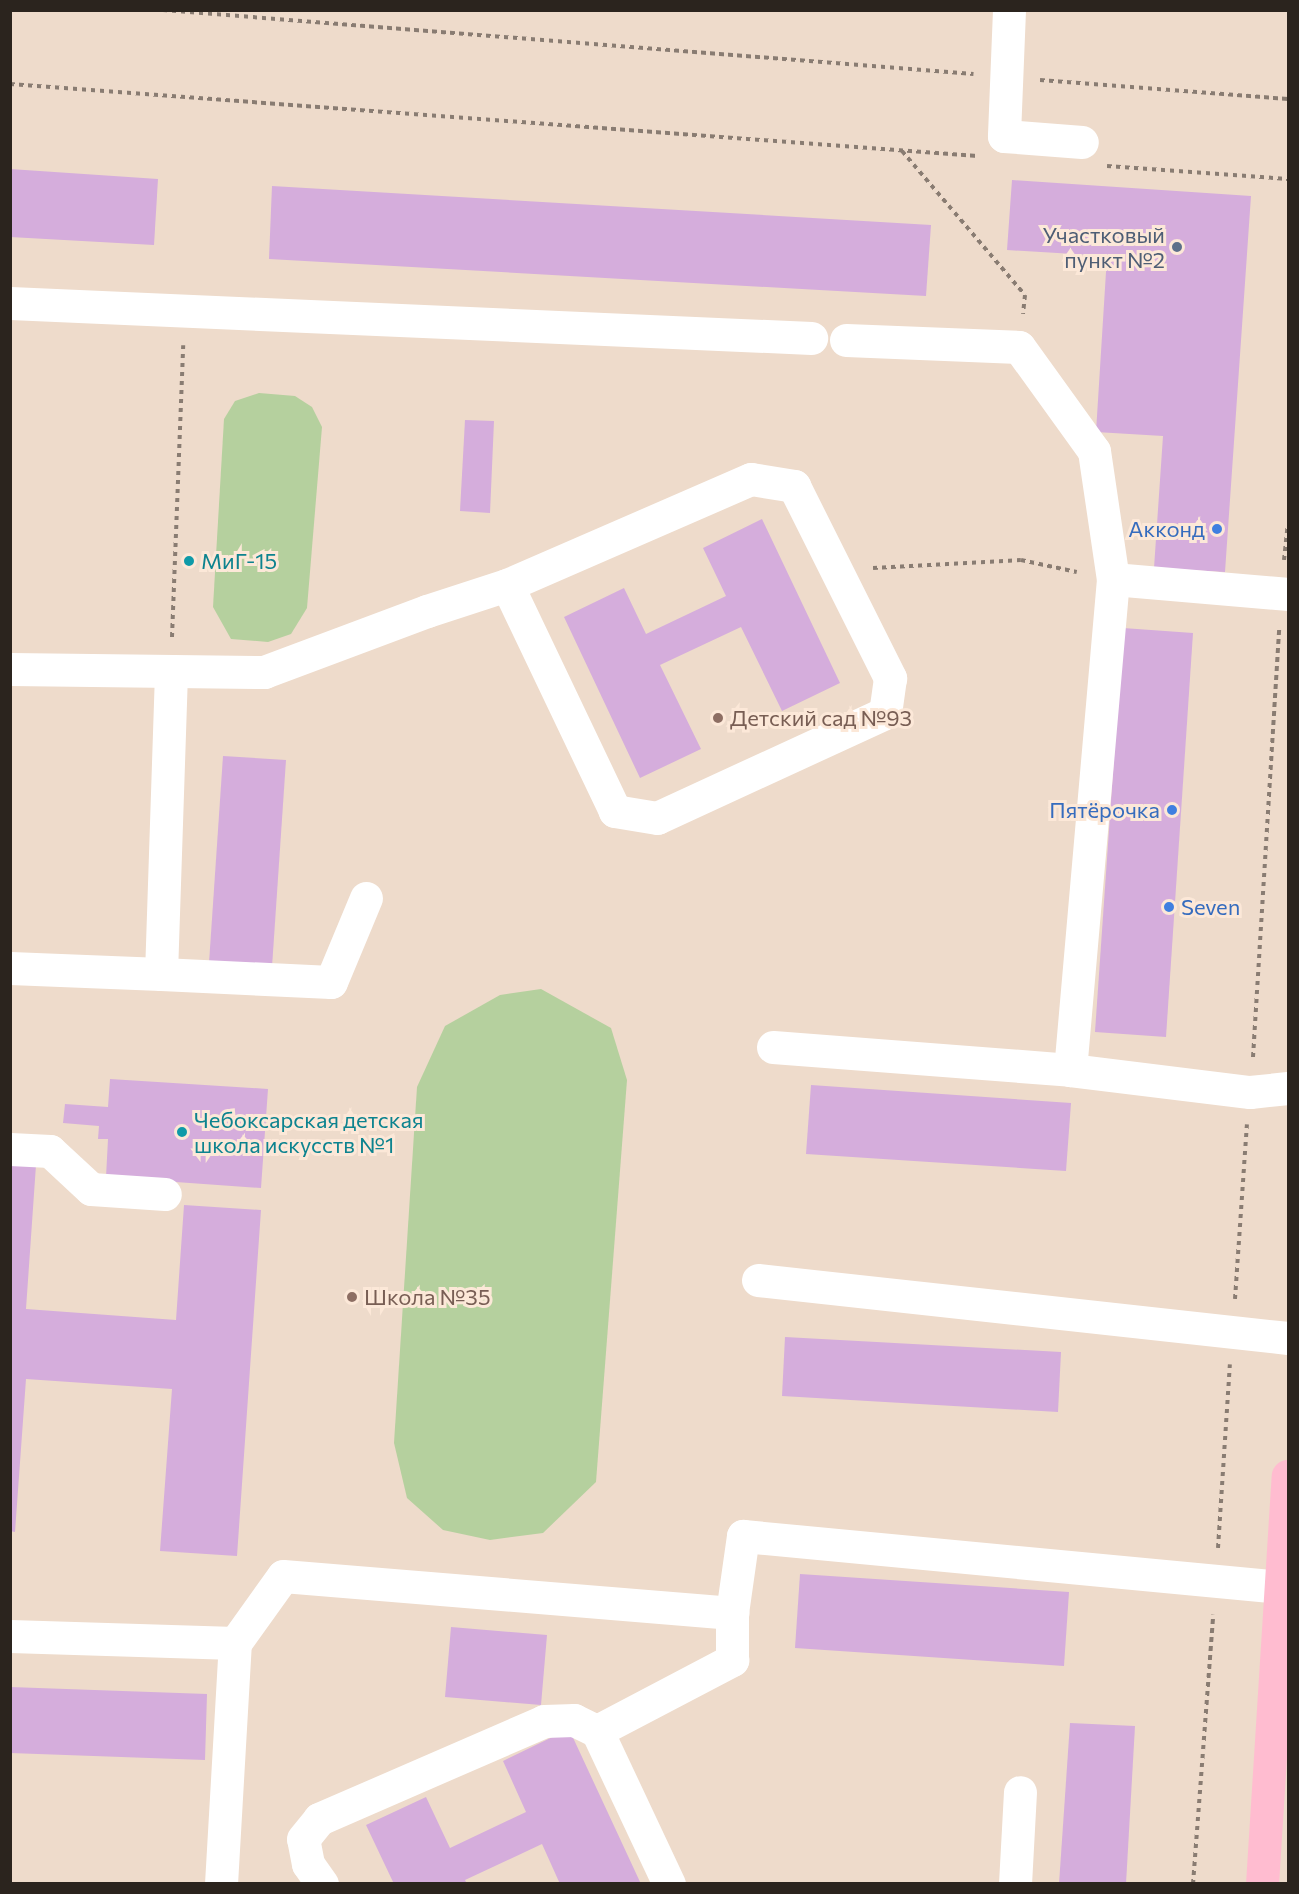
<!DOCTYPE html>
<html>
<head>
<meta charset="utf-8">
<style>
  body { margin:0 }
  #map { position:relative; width:1299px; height:1894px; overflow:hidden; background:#eedbcb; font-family:Commissioner,sans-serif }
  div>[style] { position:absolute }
  .green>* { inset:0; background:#b5d09e }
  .building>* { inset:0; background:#d5addc }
  .path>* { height:4px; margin-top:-2px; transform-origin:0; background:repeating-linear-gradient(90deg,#897c72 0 4.5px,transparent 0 9px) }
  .minor>* { height:33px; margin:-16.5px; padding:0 16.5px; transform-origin:16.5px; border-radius:16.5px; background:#fff }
  .major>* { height:33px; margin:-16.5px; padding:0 16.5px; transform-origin:16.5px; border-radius:16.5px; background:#ffbcd0 }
  .dots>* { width:16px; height:16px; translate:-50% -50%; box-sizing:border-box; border:3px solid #fce8d8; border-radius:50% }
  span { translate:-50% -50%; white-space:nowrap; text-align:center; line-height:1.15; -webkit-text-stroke:6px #fce8d8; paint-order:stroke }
  .service-label { font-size:22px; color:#4e5e75 }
  .right { translate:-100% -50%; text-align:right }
  .shop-label { font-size:22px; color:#366cbe }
  .left { translate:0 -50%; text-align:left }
  .culture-label { font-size:22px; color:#0d838f }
  .education-label { font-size:22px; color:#785e54 }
  .frame { position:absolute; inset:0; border:12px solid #2b241e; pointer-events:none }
</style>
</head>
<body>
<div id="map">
  <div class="green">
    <i style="clip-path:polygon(259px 393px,295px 396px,312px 407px,322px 427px,307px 608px,291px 634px,268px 642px,231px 639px,213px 607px,224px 419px,235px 401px)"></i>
    <i style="clip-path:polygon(541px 989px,611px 1028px,627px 1080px,596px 1482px,543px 1533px,490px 1540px,443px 1530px,407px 1498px,394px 1443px,417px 1087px,445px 1026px,500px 995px)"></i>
  </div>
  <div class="building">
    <i style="clip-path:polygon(10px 169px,158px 179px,154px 245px,10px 237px)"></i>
    <i style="clip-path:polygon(1012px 180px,1251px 196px,1225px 572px,1154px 568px,1163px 436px,1096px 432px,1107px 256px,1007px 250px)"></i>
    <i style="clip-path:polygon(272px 186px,931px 225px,926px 296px,269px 259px)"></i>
    <i style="clip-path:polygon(465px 420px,494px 421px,490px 513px,460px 511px)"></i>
    <i style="clip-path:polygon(762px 519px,840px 683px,782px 711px,741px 627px,660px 665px,701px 749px,640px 778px,564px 617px,624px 588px,646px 634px,726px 596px,703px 548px)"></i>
    <i style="clip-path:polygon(1123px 628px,1193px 633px,1166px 1037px,1095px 1032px)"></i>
    <i style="clip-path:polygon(223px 756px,286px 760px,272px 967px,209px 963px)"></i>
    <i style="clip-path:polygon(110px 1079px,268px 1089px,261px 1188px,106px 1177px,108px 1139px,98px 1139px,99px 1126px,63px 1123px,65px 1104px,108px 1107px)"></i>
    <i style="clip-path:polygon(811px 1085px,1071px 1103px,1066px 1171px,806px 1154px)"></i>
    <i style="clip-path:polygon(10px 1164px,36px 1165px,26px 1309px,176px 1320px,184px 1205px,261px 1210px,237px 1556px,160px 1551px,172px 1389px,26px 1379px,15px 1532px,10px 1531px)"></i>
    <i style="clip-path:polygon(785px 1337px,1061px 1352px,1058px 1412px,782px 1396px)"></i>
    <i style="clip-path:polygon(800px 1574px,1069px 1592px,1064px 1666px,795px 1648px)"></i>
    <i style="clip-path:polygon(451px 1627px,547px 1635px,541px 1705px,445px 1697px)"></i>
    <i style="clip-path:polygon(10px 1687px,207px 1694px,205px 1760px,10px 1753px)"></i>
    <i style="clip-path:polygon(1070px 1723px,1135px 1726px,1126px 1884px,1059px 1884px)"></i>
    <i style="clip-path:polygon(569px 1729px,641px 1884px,560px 1884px,542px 1844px,465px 1880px,467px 1884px,394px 1884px,366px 1825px,426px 1797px,450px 1848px,526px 1812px,503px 1761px)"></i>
  </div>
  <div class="path">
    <i style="left:163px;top:10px;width:813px;rotate:4.52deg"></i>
    <i style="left:1040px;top:80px;width:249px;rotate:4.4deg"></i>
    <i style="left:10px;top:84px;width:970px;rotate:4.26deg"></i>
    <i style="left:902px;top:151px;width:189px;rotate:49.5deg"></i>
    <i style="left:1025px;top:295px;width:19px;rotate:96deg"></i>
    <i style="left:1107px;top:166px;width:181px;rotate:4.1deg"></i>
    <i style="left:1284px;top:560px;width:36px;rotate:-84deg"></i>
    <i style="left:873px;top:568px;width:148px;rotate:-3.1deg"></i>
    <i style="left:1021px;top:560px;width:57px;rotate:12.1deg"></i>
    <i style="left:172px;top:637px;width:292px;rotate:-87.8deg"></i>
    <i style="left:1253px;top:1057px;width:431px;rotate:-86.5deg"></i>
    <i style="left:1235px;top:1299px;width:175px;rotate:-86.1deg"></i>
    <i style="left:1218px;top:1548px;width:184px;rotate:-86.3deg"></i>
    <i style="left:1193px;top:1884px;width:270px;rotate:-85.7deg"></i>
  </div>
  <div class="minor">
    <i style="left:1009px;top:10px;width:126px;rotate:92.3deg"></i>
    <i style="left:1004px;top:136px;width:78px;rotate:4.4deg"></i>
    <i style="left:10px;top:303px;width:802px;rotate:2.5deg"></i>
    <i style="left:846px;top:340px;width:173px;rotate:2.3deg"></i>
    <i style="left:1019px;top:347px;width:128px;rotate:54.2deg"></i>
    <i style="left:1094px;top:451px;width:129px;rotate:81.6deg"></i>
    <i style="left:1113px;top:579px;width:493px;rotate:95deg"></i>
    <i style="left:1113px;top:579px;width:176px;rotate:4.9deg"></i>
    <i style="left:10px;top:669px;width:254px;rotate:0.7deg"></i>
    <i style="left:264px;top:672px;width:174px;rotate:-20.5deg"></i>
    <i style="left:427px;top:611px;width:84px;rotate:-18deg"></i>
    <i style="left:507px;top:585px;width:266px;rotate:-23.5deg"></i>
    <i style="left:751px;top:479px;width:44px;rotate:9.2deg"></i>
    <i style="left:794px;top:486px;width:215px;rotate:63.4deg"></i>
    <i style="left:890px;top:678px;width:35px;rotate:98deg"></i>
    <i style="left:885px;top:713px;width:251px;rotate:155.3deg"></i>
    <i style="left:657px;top:818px;width:43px;rotate:-170.5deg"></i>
    <i style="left:615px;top:811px;width:250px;rotate:-115.5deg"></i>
    <i style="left:10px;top:968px;width:151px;rotate:2.3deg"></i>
    <i style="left:161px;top:974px;width:303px;rotate:-88.1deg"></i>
    <i style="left:161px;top:974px;width:170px;rotate:2.7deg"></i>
    <i style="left:331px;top:982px;width:91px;rotate:-67.4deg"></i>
    <i style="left:773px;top:1047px;width:298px;rotate:4.4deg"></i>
    <i style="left:1070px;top:1070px;width:181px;rotate:7deg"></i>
    <i style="left:1250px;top:1092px;width:38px;rotate:-6deg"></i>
    <i style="left:10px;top:1149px;width:40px;rotate:2.9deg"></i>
    <i style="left:50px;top:1151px;width:56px;rotate:42.8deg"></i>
    <i style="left:91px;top:1189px;width:74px;rotate:3.9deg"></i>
    <i style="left:758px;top:1280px;width:533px;rotate:6.25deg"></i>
    <i style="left:10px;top:1636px;width:225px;rotate:1.8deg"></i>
    <i style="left:235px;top:1643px;width:82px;rotate:-54.4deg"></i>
    <i style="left:283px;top:1576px;width:451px;rotate:4.7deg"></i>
    <i style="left:732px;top:1613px;width:78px;rotate:-81.9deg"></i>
    <i style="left:743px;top:1536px;width:540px;rotate:5.42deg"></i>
    <i style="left:597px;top:1731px;width:153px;rotate:-27.7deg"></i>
    <i style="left:732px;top:1660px;width:47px;rotate:-90deg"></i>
    <i style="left:221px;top:1884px;width:241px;rotate:-86.7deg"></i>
    <i style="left:322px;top:1884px;width:24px;rotate:-125deg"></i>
    <i style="left:308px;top:1864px;width:25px;rotate:-101deg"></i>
    <i style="left:303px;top:1839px;width:26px;rotate:-51deg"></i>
    <i style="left:319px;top:1819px;width:245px;rotate:-23.5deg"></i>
    <i style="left:544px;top:1721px;width:30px;rotate:-2deg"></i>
    <i style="left:574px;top:1720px;width:25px;rotate:26deg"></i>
    <i style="left:597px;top:1731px;width:169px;rotate:64.8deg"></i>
    <i style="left:1015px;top:1884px;width:92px;rotate:-86.9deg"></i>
  </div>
  <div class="major">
    <i style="left:1262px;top:1884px;width:409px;rotate:-86.4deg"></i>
  </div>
  <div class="dots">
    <i style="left:1177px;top:247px;background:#5c6f8a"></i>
    <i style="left:1217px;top:529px;background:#3f7fe0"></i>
    <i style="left:189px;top:561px;background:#0f9aa8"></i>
    <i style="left:718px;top:718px;background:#8d6e63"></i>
    <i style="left:1172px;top:810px;background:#3f7fe0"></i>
    <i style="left:1169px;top:907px;background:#3f7fe0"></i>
    <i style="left:182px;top:1132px;background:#0f9aa8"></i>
    <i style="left:352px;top:1297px;background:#8d6e63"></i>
  </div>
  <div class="service-label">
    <span class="right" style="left:1165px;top:247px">Участковый<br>пункт №2</span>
  </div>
  <div class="shop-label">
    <span class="right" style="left:1205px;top:529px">Акконд</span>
    <span class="right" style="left:1160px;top:810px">Пятёрочка</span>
    <span class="left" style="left:1181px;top:907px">Seven</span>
  </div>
  <div class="culture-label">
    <span class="left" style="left:201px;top:561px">МиГ-15</span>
    <span class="left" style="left:194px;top:1132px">Чебоксарская детская<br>школа искусств №1</span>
  </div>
  <div class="education-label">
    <span class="left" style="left:730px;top:718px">Детский сад №93</span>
    <span class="left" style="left:364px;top:1297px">Школа №35</span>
  </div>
  <div class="frame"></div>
</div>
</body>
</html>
